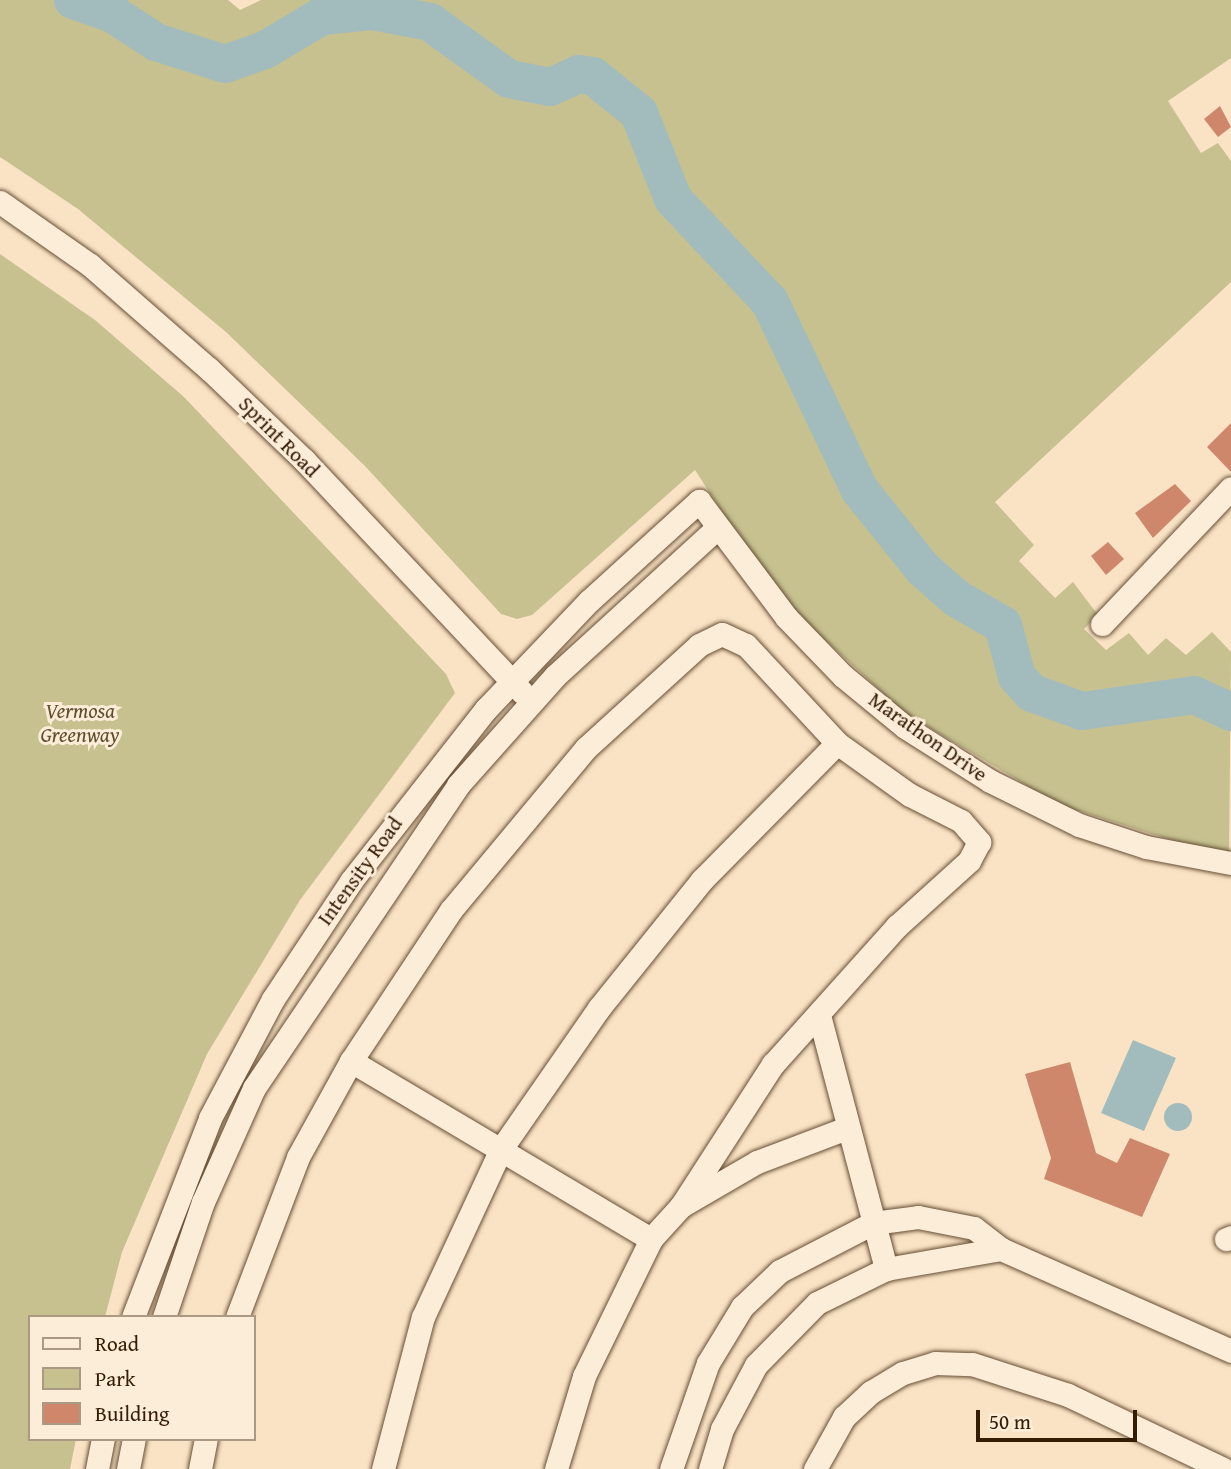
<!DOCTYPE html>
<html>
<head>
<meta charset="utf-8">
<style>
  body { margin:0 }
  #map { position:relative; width:1231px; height:1469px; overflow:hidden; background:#fae3c4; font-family:"Gentium Book Plus",serif }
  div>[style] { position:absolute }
  .green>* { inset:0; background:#c6c18f }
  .water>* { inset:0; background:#a2bcbd }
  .round { border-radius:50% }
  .river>* { height:38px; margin:-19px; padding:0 19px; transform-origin:19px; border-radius:19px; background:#a2bcbd }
  .building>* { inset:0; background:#ce876a }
  .roads { filter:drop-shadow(0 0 2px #664e35) drop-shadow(0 0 2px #664e35) }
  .minor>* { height:23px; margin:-11.5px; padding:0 11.5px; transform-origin:11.5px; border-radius:11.5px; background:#fcedd9 }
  span { translate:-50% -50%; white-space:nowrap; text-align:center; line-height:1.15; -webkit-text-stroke:6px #fcedd9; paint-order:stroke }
  .street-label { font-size:21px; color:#351c05 }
  .park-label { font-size:21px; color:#604e2e; font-style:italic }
  .legend { position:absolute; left:28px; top:1315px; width:228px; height:126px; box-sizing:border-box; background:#fcedd9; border:2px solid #ac9984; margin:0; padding:9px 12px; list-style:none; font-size:21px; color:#351c05 }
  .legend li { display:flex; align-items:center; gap:14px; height:35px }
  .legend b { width:35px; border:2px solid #ac9984 }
  .scale { position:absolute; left:976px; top:1410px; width:161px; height:32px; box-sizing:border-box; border:4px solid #351c05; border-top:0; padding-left:9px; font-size:21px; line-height:24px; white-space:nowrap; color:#351c05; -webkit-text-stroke:5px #fcedd9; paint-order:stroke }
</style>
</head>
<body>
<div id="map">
  <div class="green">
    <i style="clip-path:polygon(0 0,228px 0,240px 10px,261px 0,1231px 0,1231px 58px,1168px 101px,1201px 153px,1218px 143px,1231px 161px,1231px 282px,995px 502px,1034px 545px,1019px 561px,1055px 598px,1073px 582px,1098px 615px,1084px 629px,1106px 650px,1129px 633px,1148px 655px,1166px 638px,1186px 655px,1212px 632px,1231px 652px,1229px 858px,1060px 805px,905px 713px,802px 619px,744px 546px,695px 470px,532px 615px,517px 619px,501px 614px,365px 466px,226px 332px,78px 209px,0 157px)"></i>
    <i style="clip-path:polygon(0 254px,95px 320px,184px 397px,446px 674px,455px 693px,300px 900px,207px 1054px,122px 1252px,105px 1317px,30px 1317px,30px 1439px,76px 1439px,70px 1469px,0 1469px)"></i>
  </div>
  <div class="water">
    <i style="clip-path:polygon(1133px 1040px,1176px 1058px,1144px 1131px,1101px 1113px)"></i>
    <i class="round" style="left:1164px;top:1103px;width:28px;height:28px"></i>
  </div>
  <div class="river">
    <i style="left:73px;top:0;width:42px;rotate:19.3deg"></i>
    <i style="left:113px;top:14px;width:51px;rotate:33.1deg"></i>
    <i style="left:156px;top:42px;width:72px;rotate:17.7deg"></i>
    <i style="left:225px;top:64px;width:42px;rotate:-19.3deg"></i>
    <i style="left:265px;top:50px;width:66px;rotate:-30.8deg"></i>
    <i style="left:322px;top:16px;width:50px;rotate:-5.7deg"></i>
    <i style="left:372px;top:11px;width:59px;rotate:10.7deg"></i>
    <i style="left:430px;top:22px;width:97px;rotate:35.8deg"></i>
    <i style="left:509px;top:79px;width:42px;rotate:11deg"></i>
    <i style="left:550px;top:87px;width:32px;rotate:-24deg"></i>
    <i style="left:579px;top:74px;width:14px;rotate:8deg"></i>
    <i style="left:593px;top:76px;width:59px;rotate:38.8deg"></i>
    <i style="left:639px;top:113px;width:92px;rotate:68.4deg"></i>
    <i style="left:673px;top:199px;width:141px;rotate:46.7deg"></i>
    <i style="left:770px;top:302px;width:207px;rotate:64.5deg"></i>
    <i style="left:859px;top:489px;width:102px;rotate:51.3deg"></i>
    <i style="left:923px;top:569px;width:44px;rotate:41.3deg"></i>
    <i style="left:956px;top:598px;width:54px;rotate:29.9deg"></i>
    <i style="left:1003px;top:625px;width:54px;rotate:74.9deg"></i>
    <i style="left:1017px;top:677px;width:22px;rotate:47deg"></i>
    <i style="left:1032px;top:693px;width:53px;rotate:19.8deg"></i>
    <i style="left:1082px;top:711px;width:113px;rotate:-8.1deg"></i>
    <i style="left:1194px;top:695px;width:41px;rotate:24.7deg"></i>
  </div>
  <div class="building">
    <i style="clip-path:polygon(1220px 106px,1231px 127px,1218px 137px,1204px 119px)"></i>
    <i style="clip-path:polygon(1231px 423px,1231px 472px,1207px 447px)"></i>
    <i style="clip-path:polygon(1175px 484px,1191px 501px,1153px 538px,1135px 513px)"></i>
    <i style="clip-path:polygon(1108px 542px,1124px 559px,1106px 575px,1091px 556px)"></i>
    <i style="clip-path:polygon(1070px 1062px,1096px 1153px,1117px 1163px,1130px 1138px,1170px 1154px,1142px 1217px,1044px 1179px,1051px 1158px,1025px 1074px)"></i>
  </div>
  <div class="roads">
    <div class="minor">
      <i style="left:0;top:202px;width:110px;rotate:35deg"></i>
      <i style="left:90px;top:265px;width:158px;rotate:41.2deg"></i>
      <i style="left:209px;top:369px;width:132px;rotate:43.8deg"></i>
      <i style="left:304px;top:460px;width:318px;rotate:46.8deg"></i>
      <i style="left:1102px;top:624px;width:187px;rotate:-46.5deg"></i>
      <i style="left:819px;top:1015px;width:263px;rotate:75.2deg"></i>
      <i style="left:351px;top:1061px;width:349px;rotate:30.7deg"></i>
      <i style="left:1226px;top:1239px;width:5px;rotate:-22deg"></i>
      <i style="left:133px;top:1317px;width:213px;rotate:-68.8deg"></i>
      <i style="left:210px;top:1118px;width:135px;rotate:-62.1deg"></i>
      <i style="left:273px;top:999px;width:141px;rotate:-56.5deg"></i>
      <i style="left:351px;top:881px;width:219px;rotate:-51.9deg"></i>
      <i style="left:486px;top:709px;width:149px;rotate:-46.4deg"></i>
      <i style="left:589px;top:601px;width:149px;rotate:-42.3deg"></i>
      <i style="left:699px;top:501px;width:145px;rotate:53.1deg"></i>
      <i style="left:786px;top:617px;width:82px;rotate:46deg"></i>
      <i style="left:843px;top:676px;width:80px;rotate:39.4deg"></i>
      <i style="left:905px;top:727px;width:101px;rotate:32.4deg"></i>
      <i style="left:990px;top:781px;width:99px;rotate:26.3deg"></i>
      <i style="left:1079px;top:825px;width:71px;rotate:18.2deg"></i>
      <i style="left:1146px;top:847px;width:86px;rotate:10.7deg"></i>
      <i style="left:164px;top:1317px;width:121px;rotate:-71.3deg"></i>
      <i style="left:203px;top:1202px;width:125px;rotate:-65.9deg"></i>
      <i style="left:254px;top:1088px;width:365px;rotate:-56deg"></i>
      <i style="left:458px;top:785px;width:146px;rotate:-48.3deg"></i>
      <i style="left:555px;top:676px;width:219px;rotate:-42.4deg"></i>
      <i style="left:237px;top:1317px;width:171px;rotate:-69.1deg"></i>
      <i style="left:298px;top:1157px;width:110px;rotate:-61.1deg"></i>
      <i style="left:351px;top:1061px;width:181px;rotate:-56.5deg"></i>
      <i style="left:451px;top:910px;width:211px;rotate:-50.2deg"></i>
      <i style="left:586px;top:748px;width:153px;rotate:-42.3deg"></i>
      <i style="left:699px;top:645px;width:25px;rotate:-26deg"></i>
      <i style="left:722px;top:634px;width:26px;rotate:25deg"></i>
      <i style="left:746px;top:645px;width:134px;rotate:47.1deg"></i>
      <i style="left:837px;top:743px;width:90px;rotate:35.5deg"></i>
      <i style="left:910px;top:795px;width:57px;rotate:27deg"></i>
      <i style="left:961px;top:821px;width:28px;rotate:49deg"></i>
      <i style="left:979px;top:842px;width:21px;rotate:118deg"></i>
      <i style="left:969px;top:861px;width:97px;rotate:137.9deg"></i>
      <i style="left:897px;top:926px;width:186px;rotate:131.9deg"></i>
      <i style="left:773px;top:1064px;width:169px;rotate:122.9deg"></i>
      <i style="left:97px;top:1469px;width:31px;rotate:-79deg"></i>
      <i style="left:128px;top:1469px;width:31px;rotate:-79deg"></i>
      <i style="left:200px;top:1469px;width:31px;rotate:-79deg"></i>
      <i style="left:383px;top:1469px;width:157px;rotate:-75.3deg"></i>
      <i style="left:423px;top:1317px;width:185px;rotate:-65.1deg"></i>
      <i style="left:501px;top:1149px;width:172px;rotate:-55.2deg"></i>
      <i style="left:599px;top:1008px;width:164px;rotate:-51.2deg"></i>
      <i style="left:702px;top:880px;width:192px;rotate:-45.4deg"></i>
      <i style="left:556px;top:1469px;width:97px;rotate:-73.2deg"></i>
      <i style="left:584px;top:1376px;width:153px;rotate:-63.9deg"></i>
      <i style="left:651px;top:1239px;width:45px;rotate:-47.7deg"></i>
      <i style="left:681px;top:1206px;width:88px;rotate:-30.1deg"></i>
      <i style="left:757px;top:1162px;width:96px;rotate:-20.7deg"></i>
      <i style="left:671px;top:1469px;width:112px;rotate:-70.8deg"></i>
      <i style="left:708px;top:1363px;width:66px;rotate:-58.7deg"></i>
      <i style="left:742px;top:1307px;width:52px;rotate:-43.5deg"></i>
      <i style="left:780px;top:1271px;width:105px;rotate:-27.3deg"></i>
      <i style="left:873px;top:1223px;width:45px;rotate:-7.6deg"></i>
      <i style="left:918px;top:1217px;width:57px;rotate:11.1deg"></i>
      <i style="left:974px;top:1228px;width:34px;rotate:38deg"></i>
      <i style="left:1001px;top:1249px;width:252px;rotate:23.9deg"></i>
      <i style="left:710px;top:1469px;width:42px;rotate:-73.3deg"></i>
      <i style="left:722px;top:1429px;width:72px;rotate:-62deg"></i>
      <i style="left:756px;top:1365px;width:87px;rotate:-45.5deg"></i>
      <i style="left:817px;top:1303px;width:77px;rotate:-26.2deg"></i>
      <i style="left:886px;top:1269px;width:117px;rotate:-9.9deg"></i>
      <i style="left:815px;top:1469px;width:60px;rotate:-60.9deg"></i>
      <i style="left:844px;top:1417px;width:37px;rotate:-43deg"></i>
      <i style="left:871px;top:1392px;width:37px;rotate:-31deg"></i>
      <i style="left:903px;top:1373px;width:34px;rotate:-17deg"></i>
      <i style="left:935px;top:1363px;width:37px;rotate:2deg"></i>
      <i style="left:972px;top:1364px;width:101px;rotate:17.9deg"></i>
      <i style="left:1068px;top:1395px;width:172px;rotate:25.5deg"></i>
    </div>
  </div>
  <div class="street-label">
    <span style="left:279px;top:437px;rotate:45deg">Sprint Road</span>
    <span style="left:928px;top:737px;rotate:35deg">Marathon Drive</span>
    <span style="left:360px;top:871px;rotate:-54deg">Intensity Road</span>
  </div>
  <div class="park-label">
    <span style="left:80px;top:723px">Vermosa<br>Greenway</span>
  </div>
  <ul class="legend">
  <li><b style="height:9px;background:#fcedd9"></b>Road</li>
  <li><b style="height:19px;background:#c6c18f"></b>Park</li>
  <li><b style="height:19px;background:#ce876a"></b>Building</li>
  </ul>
  <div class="scale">50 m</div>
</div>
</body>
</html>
